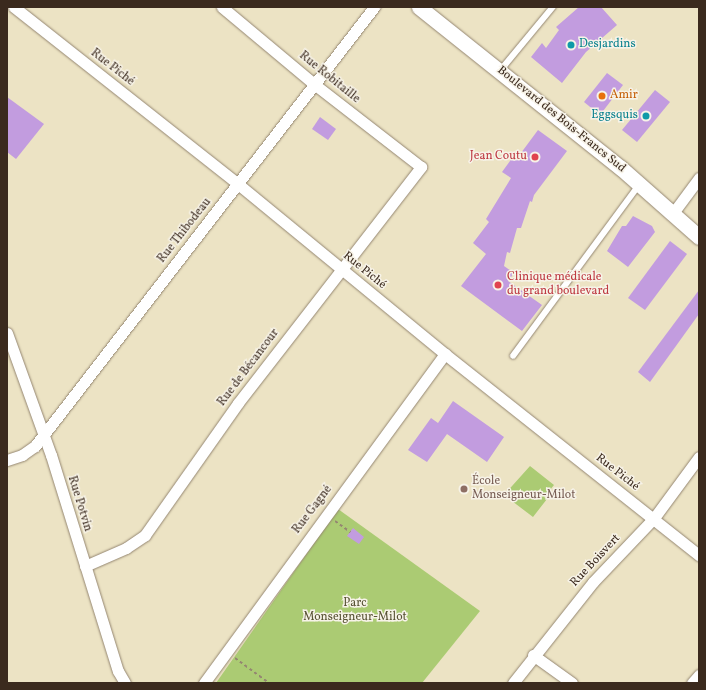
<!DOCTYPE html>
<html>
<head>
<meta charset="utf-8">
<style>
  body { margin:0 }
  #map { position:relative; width:706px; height:690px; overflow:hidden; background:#ece3c4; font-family:Vollkorn,serif }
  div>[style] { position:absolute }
  .green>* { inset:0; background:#abcb73 }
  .building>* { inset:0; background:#c29cdf }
  .path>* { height:2px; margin-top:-1px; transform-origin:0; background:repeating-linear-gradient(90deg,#948671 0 3px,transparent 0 6px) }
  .roads { filter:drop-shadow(0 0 1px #948671) drop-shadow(0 0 1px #948671) }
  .lane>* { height:5.5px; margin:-2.75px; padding:0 2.75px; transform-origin:2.75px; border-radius:2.75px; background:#fff }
  .street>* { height:11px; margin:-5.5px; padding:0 5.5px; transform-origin:5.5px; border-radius:5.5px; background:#fff }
  .secondary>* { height:15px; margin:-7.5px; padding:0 7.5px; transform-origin:7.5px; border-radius:7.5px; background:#fff }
  .dots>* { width:11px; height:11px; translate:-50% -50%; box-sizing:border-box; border:2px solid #f7f3e8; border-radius:50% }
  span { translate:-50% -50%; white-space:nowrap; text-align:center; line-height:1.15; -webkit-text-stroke:3px #f7f3e8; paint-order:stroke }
  .culture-label { font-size:12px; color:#0d838f }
  .left { translate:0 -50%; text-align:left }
  .right { translate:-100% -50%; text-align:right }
  .street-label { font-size:12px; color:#3b2a1e }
  .food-label { font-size:12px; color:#c56008 }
  .health-label { font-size:12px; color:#be3a42 }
  .education-label { font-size:12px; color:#785e54 }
  .park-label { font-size:12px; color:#575233 }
  .frame { position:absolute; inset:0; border:8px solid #3b2a1e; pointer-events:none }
</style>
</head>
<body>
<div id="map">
  <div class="green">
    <i style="clip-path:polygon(530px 466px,554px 485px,544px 497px,547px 499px,533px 517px,504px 495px)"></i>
    <i style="clip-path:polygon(338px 509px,480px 611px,422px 683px,216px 683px)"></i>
  </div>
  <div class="building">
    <i style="clip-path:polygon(579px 7px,601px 7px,617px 25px,586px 52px,562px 83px,531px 57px,542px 43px,546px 48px,559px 30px,556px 27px)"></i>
    <i style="clip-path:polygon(607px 73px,623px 85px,600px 115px,584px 102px)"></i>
    <i style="clip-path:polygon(655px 90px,670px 102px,637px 142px,622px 130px)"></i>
    <i style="clip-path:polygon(7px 97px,44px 124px,16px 159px,7px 152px)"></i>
    <i style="clip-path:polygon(320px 117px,336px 129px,328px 140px,312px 129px)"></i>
    <i style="clip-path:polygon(538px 130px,567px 151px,534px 195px,532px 202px,530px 201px,521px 228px,517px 228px,510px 253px,507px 252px,504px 266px,514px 273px,508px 281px,542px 305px,522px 331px,461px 286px,486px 254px,473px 243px,489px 222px,486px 219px,511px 178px,502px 172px,515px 154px,518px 157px)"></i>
    <i style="clip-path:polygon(633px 216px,652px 226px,655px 232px,628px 267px,607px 251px,622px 226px,626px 226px)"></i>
    <i style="clip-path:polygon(670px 241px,687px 254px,645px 310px,628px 298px)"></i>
    <i style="clip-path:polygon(699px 290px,699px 314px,650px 382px,638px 372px)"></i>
    <i style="clip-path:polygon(453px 401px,504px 437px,487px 462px,447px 434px,427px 462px,408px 450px,431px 418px,438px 423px)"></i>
    <i style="clip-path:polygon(353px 528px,364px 537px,359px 544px,347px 536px)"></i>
  </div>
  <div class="path">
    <i style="left:335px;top:521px;width:19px;rotate:36deg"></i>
    <i style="left:235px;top:658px;width:42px;rotate:36.3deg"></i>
  </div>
  <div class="roads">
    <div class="lane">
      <i style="left:500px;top:71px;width:83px;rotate:-50.4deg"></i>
      <i style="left:513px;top:356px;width:214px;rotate:-53.6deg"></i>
    </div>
    <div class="street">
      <i style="left:14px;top:7px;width:285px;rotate:38.3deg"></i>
      <i style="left:238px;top:184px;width:268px;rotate:39.4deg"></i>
      <i style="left:445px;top:354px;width:324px;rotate:38.4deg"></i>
      <i style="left:673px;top:213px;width:44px;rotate:-53.4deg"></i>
      <i style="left:7px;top:333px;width:130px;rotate:70.2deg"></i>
      <i style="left:51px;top:455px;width:226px;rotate:72.8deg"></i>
      <i style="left:118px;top:671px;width:14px;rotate:60deg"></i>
      <i style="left:7px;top:460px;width:16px;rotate:-18deg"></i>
      <i style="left:22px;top:455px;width:16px;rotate:-35deg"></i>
      <i style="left:35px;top:446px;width:555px;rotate:-52.32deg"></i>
      <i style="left:85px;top:566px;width:45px;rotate:-23.7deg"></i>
      <i style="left:126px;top:548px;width:23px;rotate:-34deg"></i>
      <i style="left:145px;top:535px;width:161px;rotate:-54.8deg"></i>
      <i style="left:238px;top:403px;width:299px;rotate:-52.2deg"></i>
      <i style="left:421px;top:167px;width:135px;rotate:-142.2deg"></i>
      <i style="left:314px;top:84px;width:120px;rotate:-140.1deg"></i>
      <i style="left:533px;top:655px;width:48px;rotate:35.7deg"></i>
      <i style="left:204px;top:683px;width:408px;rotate:-53.8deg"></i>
      <i style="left:513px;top:683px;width:129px;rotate:-51.6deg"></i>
      <i style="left:593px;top:582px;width:88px;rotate:-46.4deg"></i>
      <i style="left:654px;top:518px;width:76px;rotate:-53.6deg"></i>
      <i style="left:692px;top:683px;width:11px;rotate:-49deg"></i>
    </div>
    <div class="secondary">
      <i style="left:419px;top:7px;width:258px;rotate:38.6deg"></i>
      <i style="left:621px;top:168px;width:104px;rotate:41.5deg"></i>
    </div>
  </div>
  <div class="dots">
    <i style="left:571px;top:45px;background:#0f9aa8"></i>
    <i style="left:602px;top:96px;background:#e8710a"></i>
    <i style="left:646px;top:116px;background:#0f9aa8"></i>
    <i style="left:535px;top:157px;background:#e0444e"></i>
    <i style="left:498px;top:285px;background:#e0444e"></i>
    <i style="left:464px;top:489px;background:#8d6e63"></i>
  </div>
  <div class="culture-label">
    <span class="left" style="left:579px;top:45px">Desjardins</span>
    <span class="right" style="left:638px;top:116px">Eggsquis</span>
  </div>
  <div class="street-label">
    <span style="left:112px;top:68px;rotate:38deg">Rue Piché</span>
    <span style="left:329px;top:78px;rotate:39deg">Rue Robitaille</span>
    <span style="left:561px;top:120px;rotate:39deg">Boulevard des Bois-Francs Sud</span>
    <span style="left:185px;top:231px;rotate:-52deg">Rue Thibodeau</span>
    <span style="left:364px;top:271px;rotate:39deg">Rue Piché</span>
    <span style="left:249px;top:368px;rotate:-53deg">Rue de Bécancour</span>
    <span style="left:617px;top:473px;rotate:38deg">Rue Piché</span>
    <span style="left:79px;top:504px;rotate:73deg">Rue Potvin</span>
    <span style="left:313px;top:510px;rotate:-53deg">Rue Gagné</span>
    <span style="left:596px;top:561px;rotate:-47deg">Rue Boisvert</span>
  </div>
  <div class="food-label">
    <span class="left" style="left:610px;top:96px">Amir</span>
  </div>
  <div class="health-label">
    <span class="right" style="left:527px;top:157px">Jean Coutu</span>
    <span class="left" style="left:507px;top:285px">Clinique médicale<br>du grand boulevard</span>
  </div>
  <div class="education-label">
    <span class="left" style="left:472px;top:489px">École<br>Monseigneur-Milot</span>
  </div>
  <div class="park-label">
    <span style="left:355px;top:611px">Parc<br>Monseigneur-Milot</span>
  </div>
  <div class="frame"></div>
</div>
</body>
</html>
